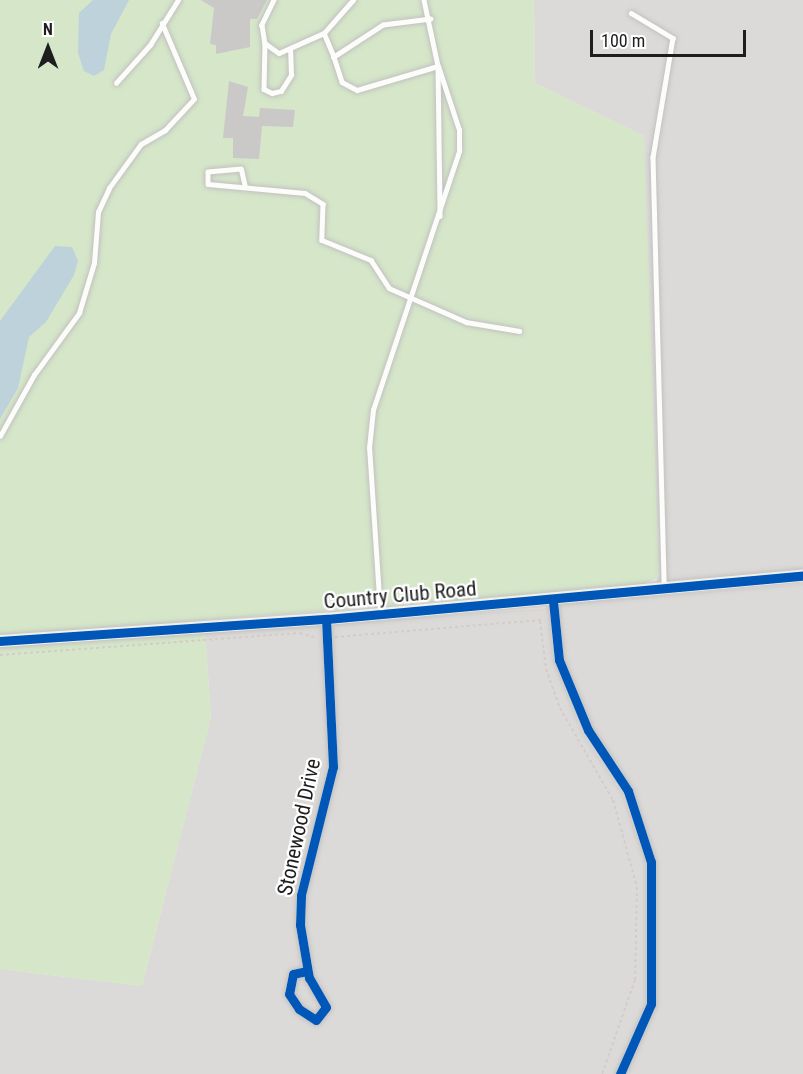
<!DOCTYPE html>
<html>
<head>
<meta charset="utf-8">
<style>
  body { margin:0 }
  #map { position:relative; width:803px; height:1074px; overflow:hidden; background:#ecebe7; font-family:"Roboto Condensed",sans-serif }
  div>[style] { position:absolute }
  .residential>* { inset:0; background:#dbdad8 }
  .grass>* { inset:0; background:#d5e6c9 }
  .water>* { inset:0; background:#bed2db }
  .building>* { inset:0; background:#cac9c7 }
  .path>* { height:2px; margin-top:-1px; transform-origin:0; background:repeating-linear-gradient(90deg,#d5cbc8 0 3px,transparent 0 6px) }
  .roads { filter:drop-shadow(0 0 2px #c2c1bf) drop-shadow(0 0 2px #c2c1bf) }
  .lane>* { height:4.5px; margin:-2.25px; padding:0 2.25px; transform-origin:2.25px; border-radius:2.25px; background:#fcfcfb }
  .street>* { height:9px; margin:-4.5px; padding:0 4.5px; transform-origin:4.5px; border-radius:4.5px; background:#fcfcfb }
  .secondary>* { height:12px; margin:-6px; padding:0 6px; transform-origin:6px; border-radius:6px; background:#f0f1eb }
  .cycleway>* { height:9px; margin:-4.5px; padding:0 4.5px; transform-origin:4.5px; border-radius:4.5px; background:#0057b8 }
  span { translate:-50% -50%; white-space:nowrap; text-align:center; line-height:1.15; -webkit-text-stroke:4.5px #fff; paint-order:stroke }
  .street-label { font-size:21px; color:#1e1e1e }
  .north { position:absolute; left:18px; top:18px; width:60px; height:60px; -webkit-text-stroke:4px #fff; paint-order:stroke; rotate:0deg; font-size:16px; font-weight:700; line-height:24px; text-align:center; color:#1e1e1e }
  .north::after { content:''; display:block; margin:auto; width:21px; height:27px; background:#1e1e1e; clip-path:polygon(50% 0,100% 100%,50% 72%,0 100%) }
  .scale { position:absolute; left:590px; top:30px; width:156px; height:27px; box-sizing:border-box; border:3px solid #1e1e1e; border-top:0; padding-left:8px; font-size:18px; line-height:21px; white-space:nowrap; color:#1e1e1e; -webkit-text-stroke:4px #fff; paint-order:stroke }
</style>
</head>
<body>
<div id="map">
  <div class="residential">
    <i style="clip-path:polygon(534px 0,803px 0,803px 570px,657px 586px,644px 136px,535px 83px)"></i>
    <i style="clip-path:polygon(803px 584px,803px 1074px,0 1074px,0 969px,142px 986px,211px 717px,205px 633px,549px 608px,553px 657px,582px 733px,622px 793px,646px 862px,646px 1030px,655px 994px,655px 861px,631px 791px,592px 729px,563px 660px,558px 604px)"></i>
  </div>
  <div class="grass">
    <i style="clip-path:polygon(0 0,534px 0,535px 83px,644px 136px,659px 577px,639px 586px,204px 620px,211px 717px,142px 986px,0 969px)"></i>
  </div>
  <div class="water">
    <i style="clip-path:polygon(93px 0,129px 0,111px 34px,104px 70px,94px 76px,84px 71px,78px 53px,79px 13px)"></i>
    <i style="clip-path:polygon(55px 246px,72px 247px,78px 261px,74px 275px,46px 322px,29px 337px,18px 388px,0 419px,0 321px)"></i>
  </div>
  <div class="building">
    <i style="clip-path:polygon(201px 0,267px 0,257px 19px,250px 19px,250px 47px,216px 54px,216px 45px,210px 44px,214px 8px)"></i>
    <i style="clip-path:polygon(229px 81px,248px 87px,243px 116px,259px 117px,260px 108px,295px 110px,293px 127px,262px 126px,259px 159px,233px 158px,233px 138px,223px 138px)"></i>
  </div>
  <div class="path">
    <i style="left:540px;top:621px;width:48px;rotate:82.9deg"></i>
    <i style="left:546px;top:669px;width:41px;rotate:70.3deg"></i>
    <i style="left:560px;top:708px;width:106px;rotate:60.1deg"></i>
    <i style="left:613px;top:800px;width:90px;rotate:74.6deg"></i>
    <i style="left:637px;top:887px;width:93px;rotate:91.2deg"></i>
    <i style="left:635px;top:980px;width:100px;rotate:109.3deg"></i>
    <i style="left:335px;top:637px;width:210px;rotate:-4.7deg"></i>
    <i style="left:0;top:655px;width:301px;rotate:-4.2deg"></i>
    <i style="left:300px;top:633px;width:18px;rotate:16deg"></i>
  </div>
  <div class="roads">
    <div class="lane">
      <i style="left:274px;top:0;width:28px;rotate:116deg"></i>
      <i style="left:262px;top:25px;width:18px;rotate:81deg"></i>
      <i style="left:265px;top:43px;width:17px;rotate:36deg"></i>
      <i style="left:279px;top:53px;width:49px;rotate:-24deg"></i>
      <i style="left:324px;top:33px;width:44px;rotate:-48.7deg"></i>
      <i style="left:424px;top:0;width:67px;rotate:78deg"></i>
      <i style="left:438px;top:66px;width:150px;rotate:89.2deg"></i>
      <i style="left:631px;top:13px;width:49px;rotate:30.8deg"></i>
      <i style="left:673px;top:38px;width:121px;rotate:99.5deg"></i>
      <i style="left:653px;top:157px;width:431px;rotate:88.5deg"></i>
      <i style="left:431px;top:19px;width:48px;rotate:172.9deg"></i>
      <i style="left:383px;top:25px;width:59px;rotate:146.9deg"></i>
      <i style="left:334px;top:57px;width:26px;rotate:72deg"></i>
      <i style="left:342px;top:82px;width:17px;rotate:28deg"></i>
      <i style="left:357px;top:90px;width:84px;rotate:-16.5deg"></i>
      <i style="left:324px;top:33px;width:26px;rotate:67deg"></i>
      <i style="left:265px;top:43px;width:46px;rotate:91.2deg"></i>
      <i style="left:264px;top:89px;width:9px;rotate:27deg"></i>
      <i style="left:272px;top:93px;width:9px;rotate:-13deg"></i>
      <i style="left:281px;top:91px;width:19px;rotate:-58deg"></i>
      <i style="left:291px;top:75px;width:25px;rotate:-92deg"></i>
      <i style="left:116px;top:83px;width:51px;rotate:-48.2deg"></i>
      <i style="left:150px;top:45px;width:53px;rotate:-58.1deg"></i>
      <i style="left:245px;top:187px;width:18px;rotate:-103deg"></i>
      <i style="left:241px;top:169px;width:33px;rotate:175deg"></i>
      <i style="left:208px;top:172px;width:12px;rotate:90deg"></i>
      <i style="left:208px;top:184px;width:97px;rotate:5.3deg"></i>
      <i style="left:305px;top:193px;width:21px;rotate:31deg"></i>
      <i style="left:323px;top:204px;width:36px;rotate:92deg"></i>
      <i style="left:322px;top:240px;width:53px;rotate:22.2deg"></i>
      <i style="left:371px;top:260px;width:33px;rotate:57deg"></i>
      <i style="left:389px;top:288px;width:84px;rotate:23.8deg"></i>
      <i style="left:466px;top:322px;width:54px;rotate:9.6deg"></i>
      <i style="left:0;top:436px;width:70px;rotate:-60.9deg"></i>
      <i style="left:34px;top:375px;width:77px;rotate:-54deg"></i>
      <i style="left:79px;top:313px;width:52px;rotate:-73.3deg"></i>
      <i style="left:94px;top:263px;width:51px;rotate:-85.5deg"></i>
      <i style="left:98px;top:212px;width:26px;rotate:-65deg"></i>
      <i style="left:109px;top:188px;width:54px;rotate:-54deg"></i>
      <i style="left:141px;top:144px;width:28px;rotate:-30deg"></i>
      <i style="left:165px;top:130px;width:42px;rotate:-46.9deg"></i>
      <i style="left:194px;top:99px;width:82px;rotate:-113.1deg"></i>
      <i style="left:380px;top:612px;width:164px;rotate:-93.8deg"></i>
      <i style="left:369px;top:448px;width:38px;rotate:-84deg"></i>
      <i style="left:373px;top:410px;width:273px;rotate:-71.6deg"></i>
      <i style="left:459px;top:151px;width:21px;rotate:-90deg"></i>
      <i style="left:459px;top:130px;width:67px;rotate:-108.2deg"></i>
    </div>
    <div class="street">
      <i style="left:553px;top:601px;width:59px;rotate:84.2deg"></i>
      <i style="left:559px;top:660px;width:76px;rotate:67.5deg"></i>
      <i style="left:588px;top:730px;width:73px;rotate:56.7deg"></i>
      <i style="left:628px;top:791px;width:75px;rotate:72.1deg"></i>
      <i style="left:651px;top:862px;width:142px;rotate:90deg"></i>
      <i style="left:651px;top:1004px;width:77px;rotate:113.9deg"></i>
      <i style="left:307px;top:971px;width:14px;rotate:168deg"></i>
      <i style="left:293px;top:974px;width:20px;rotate:101deg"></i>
      <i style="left:289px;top:994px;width:18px;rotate:56deg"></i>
      <i style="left:299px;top:1009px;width:20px;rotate:33deg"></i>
      <i style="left:316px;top:1020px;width:16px;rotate:-52deg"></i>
      <i style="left:326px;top:1007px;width:34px;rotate:-120deg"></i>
      <i style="left:309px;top:978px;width:54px;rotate:-99.6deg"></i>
      <i style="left:300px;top:925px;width:30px;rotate:-88deg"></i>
      <i style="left:301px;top:895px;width:132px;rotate:-76deg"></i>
      <i style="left:333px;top:767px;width:148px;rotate:-92.7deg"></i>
    </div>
    <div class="secondary">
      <i style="left:0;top:641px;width:327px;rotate:-3.9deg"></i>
      <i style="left:326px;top:619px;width:479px;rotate:-5.2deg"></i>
    </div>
  </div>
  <div class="cycleway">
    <i style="left:553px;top:601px;width:59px;rotate:84.2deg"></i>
    <i style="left:559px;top:660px;width:76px;rotate:67.5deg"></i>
    <i style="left:588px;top:730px;width:73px;rotate:56.7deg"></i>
    <i style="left:628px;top:791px;width:75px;rotate:72.1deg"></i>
    <i style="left:651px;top:862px;width:142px;rotate:90deg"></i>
    <i style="left:651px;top:1004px;width:77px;rotate:113.9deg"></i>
    <i style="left:0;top:641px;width:327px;rotate:-3.9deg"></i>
    <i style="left:326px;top:619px;width:479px;rotate:-5.2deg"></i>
    <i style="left:307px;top:971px;width:14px;rotate:168deg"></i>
    <i style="left:293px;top:974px;width:20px;rotate:101deg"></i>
    <i style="left:289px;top:994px;width:18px;rotate:56deg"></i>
    <i style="left:299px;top:1009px;width:20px;rotate:33deg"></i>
    <i style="left:316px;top:1020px;width:16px;rotate:-52deg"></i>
    <i style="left:326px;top:1007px;width:34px;rotate:-120deg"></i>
    <i style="left:309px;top:978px;width:54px;rotate:-99.6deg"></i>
    <i style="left:300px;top:925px;width:30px;rotate:-88deg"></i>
    <i style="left:301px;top:895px;width:132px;rotate:-76deg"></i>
    <i style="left:333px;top:767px;width:148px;rotate:-92.7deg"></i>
  </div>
  <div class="street-label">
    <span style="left:400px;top:595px;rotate:-5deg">Country Club Road</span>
    <span style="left:299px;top:827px;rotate:-78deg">Stonewood Drive</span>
  </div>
  <div class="north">N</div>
  <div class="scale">100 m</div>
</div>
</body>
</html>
